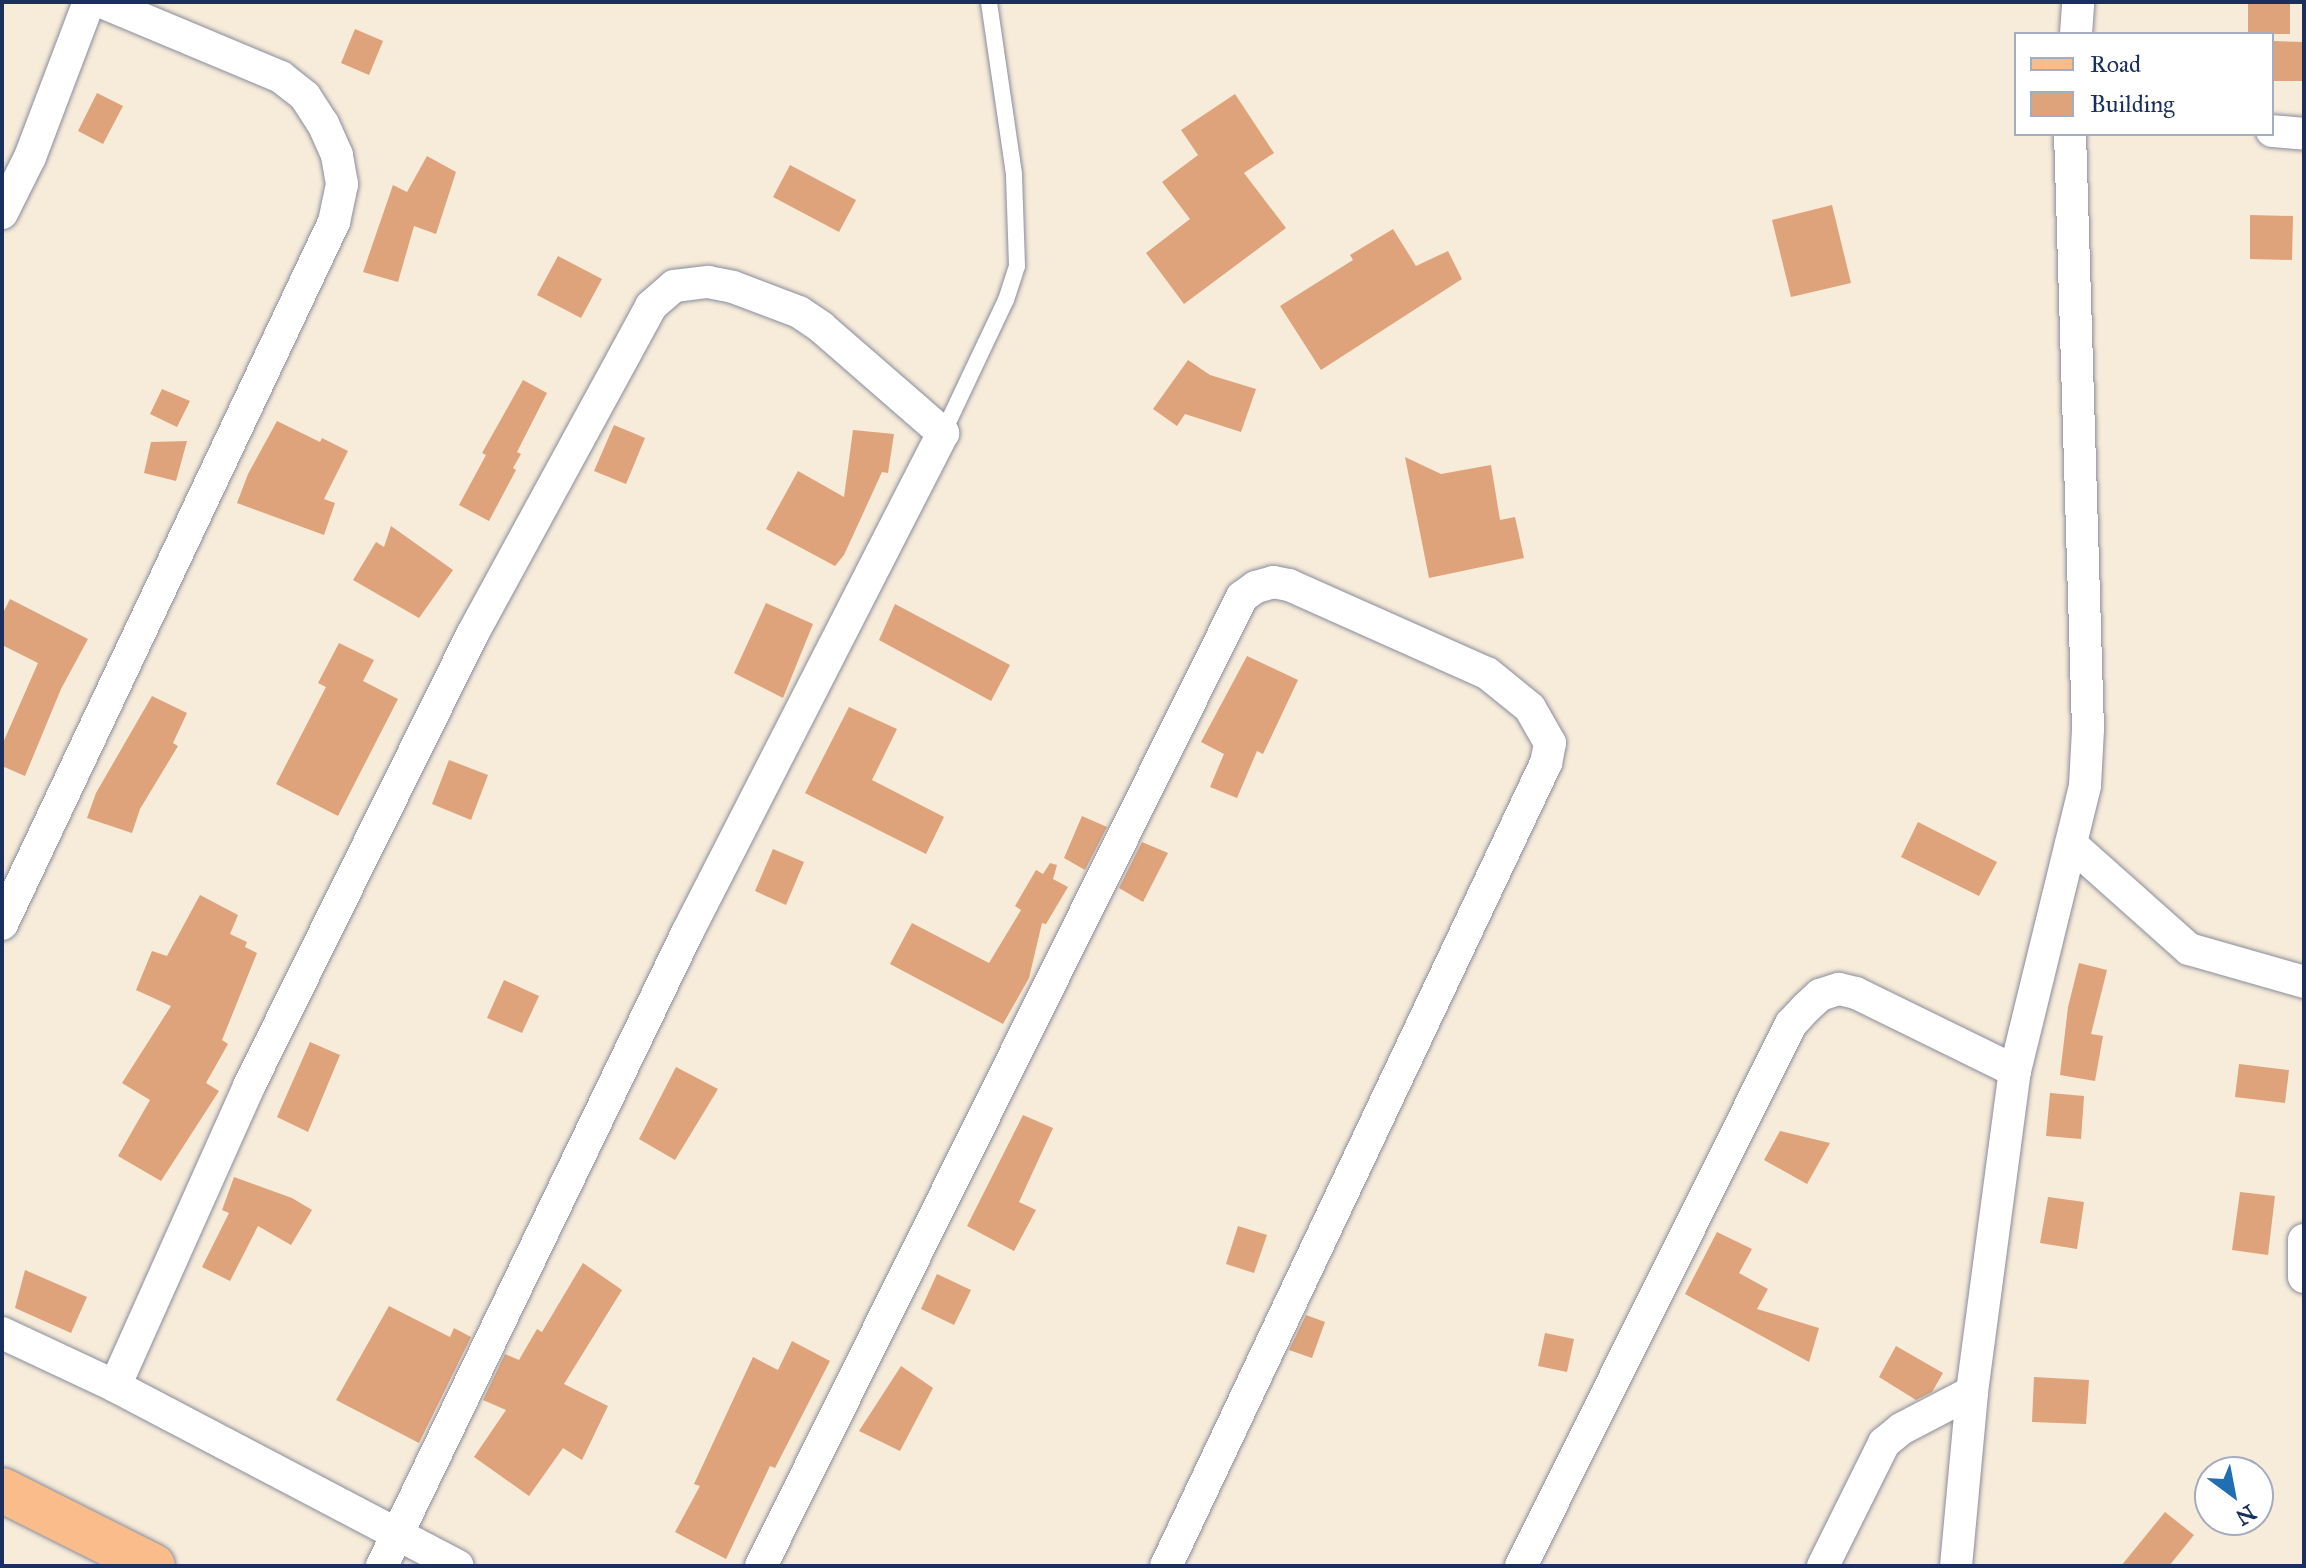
<!DOCTYPE html>
<html>
<head>
<meta charset="utf-8">
<style>
  body { margin:0 }
  #map { position:relative; width:2306px; height:1568px; overflow:hidden; background:#f7ebd9; font-family:"IM FELL Great Primer",serif }
  div>[style] { position:absolute }
  .building>* { inset:0; background:#dea37b }
  .roads { filter:drop-shadow(0 0 2px #898d9c) drop-shadow(0 0 2px #898d9c) }
  .service>* { height:16px; margin:-8px; padding:0 8px; transform-origin:8px; border-radius:8px; background:#fff }
  .minor>* { height:32px; margin:-16px; padding:0 16px; transform-origin:16px; border-radius:16px; background:#fff }
  .primary>* { height:44px; margin:-22px; padding:0 22px; transform-origin:22px; border-radius:22px; background:#fabc8b }
  span { translate:-50% -50%; white-space:nowrap; text-align:center; line-height:1.15; -webkit-text-stroke:6px #fff; paint-order:stroke }
  .frame { position:absolute; inset:0; border:4px solid #1b2f5e; pointer-events:none }
  .legend { position:absolute; left:2014px; top:32px; width:260px; height:104px; box-sizing:border-box; background:#fff; border:2px solid #a4acbf; margin:0; padding:10px 14px; list-style:none; font-size:24px; color:#1b2f5e }
  .legend li { display:flex; align-items:center; gap:16px; height:40px }
  .legend b { width:40px; border:2px solid #a4acbf }
  .north { position:absolute; left:2194px; top:1456px; width:80px; height:80px; box-sizing:border-box; background:#fff; border:2px solid #a4acbf; border-radius:50%; rotate:148deg; font-size:22px; font-weight:700; line-height:32px; text-align:center; color:#1b2f5e }
  .north::after { content:''; display:block; margin:auto; width:28px; height:36px; background:#1f6fb2; clip-path:polygon(50% 0,100% 100%,50% 72%,0 100%) }
</style>
</head>
<body>
<div id="map">
  <div class="building">
    <i style="clip-path:polygon(2248px 2px,2290px 2px,2290px 34px,2248px 34px)"></i>
    <i style="clip-path:polygon(355px 29px,383px 41px,369px 75px,341px 63px)"></i>
    <i style="clip-path:polygon(2272px 41px,2304px 42px,2304px 81px,2272px 81px)"></i>
    <i style="clip-path:polygon(97px 93px,123px 106px,103px 144px,78px 131px)"></i>
    <i style="clip-path:polygon(1235px 94px,1274px 153px,1244px 173px,1286px 228px,1184px 304px,1146px 253px,1190px 219px,1162px 182px,1198px 155px,1181px 130px)"></i>
    <i style="clip-path:polygon(427px 156px,456px 172px,436px 234px,414px 226px,398px 282px,363px 272px,393px 185px,407px 192px)"></i>
    <i style="clip-path:polygon(790px 165px,856px 200px,839px 232px,773px 197px)"></i>
    <i style="clip-path:polygon(1832px 205px,1851px 283px,1791px 297px,1772px 220px)"></i>
    <i style="clip-path:polygon(2250px 215px,2293px 216px,2292px 260px,2250px 259px)"></i>
    <i style="clip-path:polygon(1393px 229px,1416px 266px,1448px 251px,1462px 279px,1321px 370px,1280px 306px,1353px 260px,1350px 255px)"></i>
    <i style="clip-path:polygon(558px 256px,602px 279px,581px 318px,537px 295px)"></i>
    <i style="clip-path:polygon(1188px 360px,1210px 375px,1256px 389px,1241px 432px,1185px 414px,1177px 426px,1153px 409px)"></i>
    <i style="clip-path:polygon(523px 380px,547px 393px,517px 452px,521px 454px,513px 468px,516px 470px,489px 521px,459px 505px,486px 455px,482px 453px)"></i>
    <i style="clip-path:polygon(162px 389px,190px 401px,177px 427px,150px 414px)"></i>
    <i style="clip-path:polygon(277px 421px,320px 442px,322px 438px,348px 451px,324px 499px,335px 503px,324px 535px,237px 503px,248px 474px)"></i>
    <i style="clip-path:polygon(614px 425px,645px 438px,626px 484px,594px 471px)"></i>
    <i style="clip-path:polygon(853px 430px,894px 434px,888px 473px,882px 472px,844px 555px,835px 566px,766px 529px,798px 471px,844px 497px)"></i>
    <i style="clip-path:polygon(187px 441px,176px 481px,144px 473px,151px 442px)"></i>
    <i style="clip-path:polygon(1405px 457px,1441px 474px,1491px 465px,1500px 520px,1515px 517px,1524px 558px,1429px 578px)"></i>
    <i style="clip-path:polygon(391px 526px,453px 570px,419px 618px,353px 580px,376px 542px,384px 547px)"></i>
    <i style="clip-path:polygon(10px 599px,88px 639px,61px 689px,25px 776px,2px 766px,2px 745px,38px 663px,2px 645px,2px 615px)"></i>
    <i style="clip-path:polygon(766px 603px,813px 624px,783px 698px,734px 673px)"></i>
    <i style="clip-path:polygon(895px 604px,1010px 665px,991px 701px,879px 640px)"></i>
    <i style="clip-path:polygon(339px 643px,374px 660px,363px 681px,398px 699px,338px 816px,276px 784px,326px 687px,318px 683px)"></i>
    <i style="clip-path:polygon(1247px 656px,1298px 680px,1263px 754px,1257px 751px,1237px 798px,1210px 787px,1224px 754px,1201px 742px)"></i>
    <i style="clip-path:polygon(152px 696px,187px 713px,173px 743px,178px 746px,140px 809px,132px 833px,87px 818px,96px 793px)"></i>
    <i style="clip-path:polygon(849px 707px,897px 729px,872px 780px,944px 817px,926px 854px,805px 793px)"></i>
    <i style="clip-path:polygon(449px 760px,488px 775px,471px 820px,432px 804px)"></i>
    <i style="clip-path:polygon(1082px 816px,1107px 827px,1085px 870px,1064px 858px)"></i>
    <i style="clip-path:polygon(1918px 822px,1997px 862px,1979px 896px,1901px 857px)"></i>
    <i style="clip-path:polygon(1142px 842px,1168px 853px,1143px 902px,1119px 888px)"></i>
    <i style="clip-path:polygon(773px 849px,804px 862px,786px 905px,755px 891px)"></i>
    <i style="clip-path:polygon(1050px 863px,1057px 865px,1053px 879px,1068px 887px,1046px 924px,1042px 923px,1029px 978px,1003px 1024px,890px 964px,912px 923px,989px 963px,1021px 910px,1015px 906px,1036px 870px,1043px 874px)"></i>
    <i style="clip-path:polygon(200px 895px,238px 915px,230px 934px,247px 942px,245px 947px,257px 953px,222px 1040px,228px 1044px,206px 1083px,219px 1091px,161px 1181px,118px 1156px,150px 1100px,122px 1083px,171px 1006px,136px 990px,152px 951px,167px 956px)"></i>
    <i style="clip-path:polygon(2079px 963px,2107px 970px,2091px 1034px,2103px 1036px,2095px 1081px,2060px 1075px,2068px 1007px)"></i>
    <i style="clip-path:polygon(504px 980px,539px 996px,522px 1033px,487px 1018px)"></i>
    <i style="clip-path:polygon(310px 1042px,340px 1055px,308px 1132px,277px 1117px)"></i>
    <i style="clip-path:polygon(2239px 1064px,2289px 1070px,2285px 1103px,2235px 1097px)"></i>
    <i style="clip-path:polygon(676px 1067px,718px 1089px,675px 1160px,639px 1139px)"></i>
    <i style="clip-path:polygon(2050px 1093px,2084px 1096px,2081px 1139px,2046px 1136px)"></i>
    <i style="clip-path:polygon(1023px 1115px,1053px 1128px,1019px 1202px,1036px 1210px,1014px 1251px,967px 1226px)"></i>
    <i style="clip-path:polygon(1780px 1131px,1830px 1143px,1807px 1184px,1764px 1160px)"></i>
    <i style="clip-path:polygon(234px 1177px,292px 1198px,312px 1210px,291px 1245px,258px 1226px,230px 1281px,202px 1267px,229px 1213px,222px 1210px)"></i>
    <i style="clip-path:polygon(2240px 1192px,2275px 1196px,2268px 1255px,2232px 1250px)"></i>
    <i style="clip-path:polygon(2048px 1197px,2084px 1202px,2077px 1249px,2040px 1243px)"></i>
    <i style="clip-path:polygon(1238px 1226px,1267px 1235px,1254px 1273px,1226px 1264px)"></i>
    <i style="clip-path:polygon(1717px 1232px,1752px 1249px,1739px 1273px,1768px 1289px,1757px 1309px,1819px 1328px,1809px 1362px,1685px 1294px)"></i>
    <i style="clip-path:polygon(583px 1263px,622px 1290px,564px 1384px,608px 1406px,582px 1460px,563px 1448px,529px 1496px,474px 1457px,506px 1410px,483px 1400px,505px 1354px,519px 1360px,537px 1329px,542px 1332px)"></i>
    <i style="clip-path:polygon(25px 1270px,87px 1297px,71px 1333px,15px 1308px)"></i>
    <i style="clip-path:polygon(937px 1274px,971px 1290px,954px 1325px,921px 1309px)"></i>
    <i style="clip-path:polygon(389px 1306px,450px 1337px,454px 1328px,471px 1337px,419px 1443px,336px 1400px)"></i>
    <i style="clip-path:polygon(1306px 1315px,1325px 1322px,1312px 1358px,1289px 1350px)"></i>
    <i style="clip-path:polygon(1545px 1333px,1574px 1339px,1567px 1372px,1538px 1366px)"></i>
    <i style="clip-path:polygon(792px 1341px,830px 1361px,775px 1468px,770px 1466px,726px 1559px,675px 1532px,700px 1486px,694px 1484px,753px 1357px,778px 1370px)"></i>
    <i style="clip-path:polygon(1896px 1346px,1943px 1373px,1932px 1392px,1916px 1400px,1879px 1377px)"></i>
    <i style="clip-path:polygon(901px 1366px,933px 1388px,900px 1451px,859px 1431px)"></i>
    <i style="clip-path:polygon(2034px 1377px,2089px 1380px,2086px 1424px,2032px 1422px)"></i>
    <i style="clip-path:polygon(2165px 1512px,2194px 1535px,2169px 1566px,2121px 1566px)"></i>
  </div>
  <div class="roads">
    <div class="service">
      <i style="left:943px;top:433px;width:147px;rotate:-64.7deg"></i>
      <i style="left:1006px;top:300px;width:36px;rotate:-72deg"></i>
      <i style="left:1017px;top:266px;width:92px;rotate:-91.9deg"></i>
      <i style="left:1014px;top:174px;width:174px;rotate:-98.3deg"></i>
    </div>
    <div class="minor">
      <i style="left:2076px;top:34px;width:32px;rotate:-86deg"></i>
      <i style="left:2272px;top:131px;width:32px;rotate:5deg"></i>
      <i style="left:2px;top:213px;width:63px;rotate:-63.4deg"></i>
      <i style="left:30px;top:157px;width:166px;rotate:-69.2deg"></i>
      <i style="left:2071px;top:844px;width:158px;rotate:41.7deg"></i>
      <i style="left:2189px;top:949px;width:120px;rotate:16deg"></i>
      <i style="left:2px;top:924px;width:777px;rotate:-64.69deg"></i>
      <i style="left:334px;top:222px;width:39px;rotate:-78deg"></i>
      <i style="left:342px;top:184px;width:29px;rotate:-100deg"></i>
      <i style="left:337px;top:155px;width:34px;rotate:-114deg"></i>
      <i style="left:323px;top:124px;width:33px;rotate:-123deg"></i>
      <i style="left:305px;top:96px;width:31px;rotate:-142deg"></i>
      <i style="left:281px;top:77px;width:194px;rotate:-157.3deg"></i>
      <i style="left:2304px;top:1240px;width:37px;rotate:90deg"></i>
      <i style="left:2px;top:1333px;width:125px;rotate:25.1deg"></i>
      <i style="left:115px;top:1386px;width:387px;rotate:27.7deg"></i>
      <i style="left:115px;top:1386px;width:329px;rotate:-65.9deg"></i>
      <i style="left:249px;top:1086px;width:505px;rotate:-63.69deg"></i>
      <i style="left:473px;top:633px;width:372px;rotate:-61.4deg"></i>
      <i style="left:651px;top:306px;width:30px;rotate:-41deg"></i>
      <i style="left:674px;top:286px;width:34px;rotate:-7deg"></i>
      <i style="left:708px;top:282px;width:25px;rotate:11deg"></i>
      <i style="left:733px;top:287px;width:71px;rotate:20.7deg"></i>
      <i style="left:799px;top:312px;width:27px;rotate:34deg"></i>
      <i style="left:821px;top:327px;width:162px;rotate:41deg"></i>
      <i style="left:943px;top:433px;width:562px;rotate:117.11deg"></i>
      <i style="left:687px;top:933px;width:703px;rotate:115.73deg"></i>
      <i style="left:761px;top:1566px;width:1082px;rotate:-63.6deg"></i>
      <i style="left:1242px;top:597px;width:17px;rotate:-36deg"></i>
      <i style="left:1256px;top:587px;width:18px;rotate:-16deg"></i>
      <i style="left:1273px;top:582px;width:16px;rotate:11deg"></i>
      <i style="left:1289px;top:585px;width:217px;rotate:24deg"></i>
      <i style="left:1487px;top:673px;width:55px;rotate:39.1deg"></i>
      <i style="left:1530px;top:708px;width:40px;rotate:60.3deg"></i>
      <i style="left:1550px;top:743px;width:20px;rotate:101deg"></i>
      <i style="left:1546px;top:763px;width:888px;rotate:115.32deg"></i>
      <i style="left:1521px;top:1566px;width:606px;rotate:-63.52deg"></i>
      <i style="left:1791px;top:1024px;width:23px;rotate:-47deg"></i>
      <i style="left:1807px;top:1007px;width:18px;rotate:-43deg"></i>
      <i style="left:1820px;top:995px;width:20px;rotate:-18deg"></i>
      <i style="left:1839px;top:989px;width:17px;rotate:13deg"></i>
      <i style="left:1856px;top:993px;width:177px;rotate:26.1deg"></i>
      <i style="left:1823px;top:1566px;width:137px;rotate:-63.6deg"></i>
      <i style="left:1884px;top:1443px;width:22px;rotate:-39deg"></i>
      <i style="left:1901px;top:1429px;width:80px;rotate:-27.5deg"></i>
      <i style="left:1956px;top:1566px;width:175px;rotate:-84.7deg"></i>
      <i style="left:1972px;top:1392px;width:324px;rotate:-82.4deg"></i>
      <i style="left:2015px;top:1071px;width:294px;rotate:-76.2deg"></i>
      <i style="left:2085px;top:785px;width:56px;rotate:-86.9deg"></i>
      <i style="left:2088px;top:729px;width:595px;rotate:-91.73deg"></i>
    </div>
    <div class="primary">
      <i style="left:2px;top:1490px;width:169px;rotate:26.7deg"></i>
    </div>
  </div>
  <div class="frame"></div>
  <ul class="legend">
  <li><b style="height:10px;background:#fabc8b"></b>Road</li>
  <li><b style="height:22px;background:#dea37b"></b>Building</li>
  </ul>
  <div class="north">N</div>
</div>
</body>
</html>
